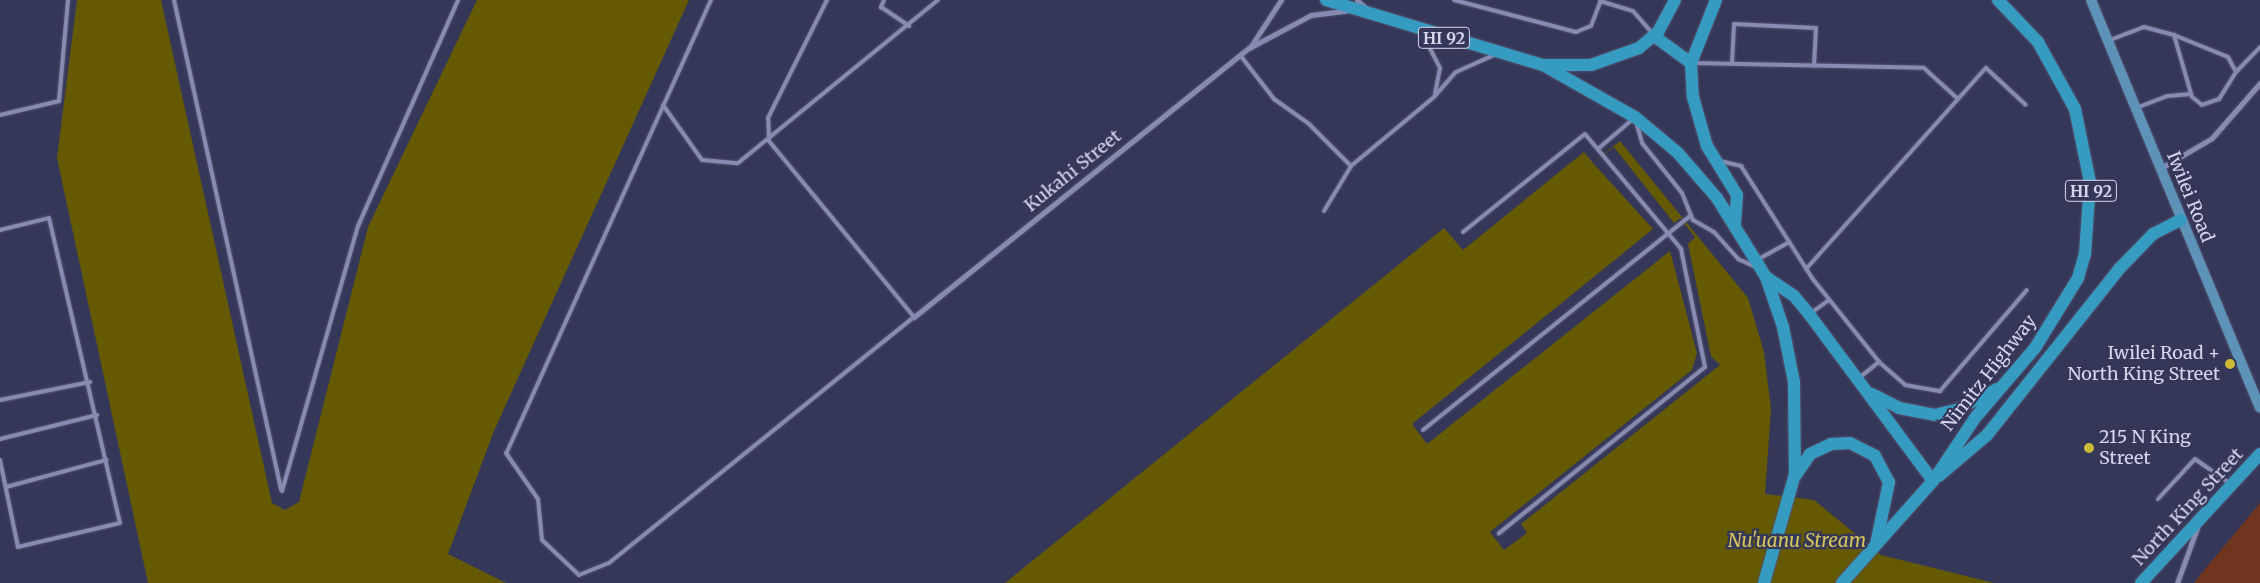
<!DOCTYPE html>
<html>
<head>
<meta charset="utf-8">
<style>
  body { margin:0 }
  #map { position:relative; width:2260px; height:583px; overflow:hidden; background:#353759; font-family:Merriweather,serif }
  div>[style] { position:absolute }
  .green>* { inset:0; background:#70351e }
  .water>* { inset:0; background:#655a02 }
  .pier>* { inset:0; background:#353759 }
  .roads { filter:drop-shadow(0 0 1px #51526e) drop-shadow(0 0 1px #51526e) }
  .lane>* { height:4px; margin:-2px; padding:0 2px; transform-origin:2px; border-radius:2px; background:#878ab1 }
  .street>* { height:5px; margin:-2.5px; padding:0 2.5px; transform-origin:2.5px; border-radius:2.5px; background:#878ab1 }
  .secondary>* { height:10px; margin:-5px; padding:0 5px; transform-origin:5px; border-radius:5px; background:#5e93b9 }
  .primary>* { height:12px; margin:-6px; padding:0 6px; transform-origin:6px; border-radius:6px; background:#369bc1 }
  .dots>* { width:14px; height:14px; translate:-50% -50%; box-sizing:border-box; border:2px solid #353759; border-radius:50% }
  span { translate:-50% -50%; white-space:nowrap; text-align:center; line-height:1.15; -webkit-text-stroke:4.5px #353759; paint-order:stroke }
  .shield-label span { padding:1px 4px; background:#353759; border:1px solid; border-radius:4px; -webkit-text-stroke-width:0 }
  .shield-label { font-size:16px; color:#d5d7ed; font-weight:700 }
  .street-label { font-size:18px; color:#d5d7ed }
  .poi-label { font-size:18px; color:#d5d7ed }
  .right { translate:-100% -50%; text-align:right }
  .left { translate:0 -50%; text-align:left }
  .water-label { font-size:19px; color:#d5c55d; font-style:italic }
</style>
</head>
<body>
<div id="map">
  <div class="green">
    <i style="clip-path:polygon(2260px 503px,2260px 583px,2194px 583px,2201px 574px)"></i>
  </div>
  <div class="water">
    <i style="clip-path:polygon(77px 0,161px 0,272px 503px,285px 510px,299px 502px,368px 227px,477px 0,689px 0,494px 431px,448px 554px,506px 583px,148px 583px,57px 158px)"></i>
    <i style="clip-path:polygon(1620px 141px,1748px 298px,1764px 352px,1771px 409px,1765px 494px,1814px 500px,1881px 555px,1994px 583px,1005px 583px,1444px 228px,1463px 250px,1584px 152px,1593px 163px)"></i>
  </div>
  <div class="pier">
    <i style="clip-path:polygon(1614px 147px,1674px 223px,1680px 218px,1695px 237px,1688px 244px,1711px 356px,1720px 365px,1521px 524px,1527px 533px,1504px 550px,1490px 532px,1692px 370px,1697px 353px,1670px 251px,1427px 444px,1412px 424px,1653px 229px,1593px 163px)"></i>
  </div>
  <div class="roads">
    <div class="lane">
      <i style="left:174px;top:0;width:501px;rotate:77.66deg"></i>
      <i style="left:711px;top:0;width:497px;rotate:114.3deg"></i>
      <i style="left:506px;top:453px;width:56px;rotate:55.2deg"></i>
      <i style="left:538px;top:499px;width:41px;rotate:84.4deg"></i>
      <i style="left:542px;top:540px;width:51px;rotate:43.4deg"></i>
      <i style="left:579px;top:575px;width:32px;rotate:-22deg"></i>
      <i style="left:609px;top:563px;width:392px;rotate:-38.9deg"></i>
      <i style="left:914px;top:317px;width:228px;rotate:-129.5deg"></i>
      <i style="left:769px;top:141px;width:23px;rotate:-92deg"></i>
      <i style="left:768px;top:118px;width:132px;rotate:-63.4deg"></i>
      <i style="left:884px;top:0;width:8px;rotate:113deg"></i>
      <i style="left:881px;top:7px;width:34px;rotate:34deg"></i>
      <i style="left:1454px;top:0;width:126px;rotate:14.7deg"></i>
      <i style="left:1576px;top:32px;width:16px;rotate:-22deg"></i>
      <i style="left:1591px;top:26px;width:28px;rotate:-69deg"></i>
      <i style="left:1600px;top:1px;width:34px;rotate:17deg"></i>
      <i style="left:1633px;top:11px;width:30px;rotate:49deg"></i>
      <i style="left:1421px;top:31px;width:42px;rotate:62.8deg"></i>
      <i style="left:1440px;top:68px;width:26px;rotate:101deg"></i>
      <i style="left:2174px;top:35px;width:58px;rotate:22.2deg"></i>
      <i style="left:2228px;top:57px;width:17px;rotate:62deg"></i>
      <i style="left:2236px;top:72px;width:32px;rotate:122deg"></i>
      <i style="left:2219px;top:99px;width:18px;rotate:161deg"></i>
      <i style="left:2202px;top:105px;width:13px;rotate:-141deg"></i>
      <i style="left:2192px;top:97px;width:65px;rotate:-106.2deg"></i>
      <i style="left:2110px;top:40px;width:36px;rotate:-21deg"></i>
      <i style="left:2144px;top:27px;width:31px;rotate:15deg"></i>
      <i style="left:1240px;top:55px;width:56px;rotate:52.3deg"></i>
      <i style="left:1274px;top:99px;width:43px;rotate:35.5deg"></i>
      <i style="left:1309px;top:124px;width:59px;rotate:45deg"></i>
      <i style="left:1693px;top:63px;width:231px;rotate:1.2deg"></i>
      <i style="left:1924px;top:68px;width:46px;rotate:42.4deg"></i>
      <i style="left:1732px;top:64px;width:40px;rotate:-87.1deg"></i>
      <i style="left:1734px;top:24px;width:82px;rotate:2.8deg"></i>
      <i style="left:1816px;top:28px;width:38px;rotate:93deg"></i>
      <i style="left:2236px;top:72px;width:35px;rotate:-46deg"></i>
      <i style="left:663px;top:105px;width:67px;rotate:54.7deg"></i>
      <i style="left:702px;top:160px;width:36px;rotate:5deg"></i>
      <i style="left:738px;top:163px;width:258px;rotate:-39.2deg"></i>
      <i style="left:2136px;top:108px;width:34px;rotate:-21deg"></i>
      <i style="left:2168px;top:96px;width:23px;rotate:-5deg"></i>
      <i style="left:0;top:115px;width:61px;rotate:-13.3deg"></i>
      <i style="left:59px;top:101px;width:101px;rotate:-84.9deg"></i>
      <i style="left:1637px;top:125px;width:19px;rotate:74deg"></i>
      <i style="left:1642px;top:143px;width:64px;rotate:51.3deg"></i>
      <i style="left:1682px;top:193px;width:29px;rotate:68deg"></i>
      <i style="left:1693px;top:220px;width:24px;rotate:30deg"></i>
      <i style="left:1714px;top:232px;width:36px;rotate:48deg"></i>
      <i style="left:1738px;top:259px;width:17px;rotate:24deg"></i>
      <i style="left:1599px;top:148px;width:45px;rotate:-40.5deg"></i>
      <i style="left:1720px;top:161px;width:22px;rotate:13deg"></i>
      <i style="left:1741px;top:166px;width:133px;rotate:57.6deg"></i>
      <i style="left:1812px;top:278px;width:107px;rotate:51.4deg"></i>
      <i style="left:1879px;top:362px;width:35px;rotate:41deg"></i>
      <i style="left:1905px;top:385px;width:36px;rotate:10deg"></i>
      <i style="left:1940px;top:391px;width:133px;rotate:-49.3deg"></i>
      <i style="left:1324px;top:211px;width:52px;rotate:-59deg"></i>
      <i style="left:1351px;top:166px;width:108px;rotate:-39.7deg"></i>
      <i style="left:1434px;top:97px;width:33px;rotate:-49deg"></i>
      <i style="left:1456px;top:72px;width:42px;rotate:-24.1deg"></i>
      <i style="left:0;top:230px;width:50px;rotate:-13.8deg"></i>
      <i style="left:49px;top:218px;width:313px;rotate:76.9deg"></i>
      <i style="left:120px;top:523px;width:105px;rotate:166.8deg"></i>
      <i style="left:18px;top:547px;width:89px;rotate:-101.7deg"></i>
      <i style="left:1463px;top:232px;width:156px;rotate:-38.8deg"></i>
      <i style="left:1585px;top:134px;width:150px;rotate:50.1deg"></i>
      <i style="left:1681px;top:249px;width:120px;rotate:78.5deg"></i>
      <i style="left:1705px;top:367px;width:265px;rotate:141.1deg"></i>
      <i style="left:1757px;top:260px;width:37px;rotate:-29deg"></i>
      <i style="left:1806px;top:269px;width:270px;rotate:-48.2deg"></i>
      <i style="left:1986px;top:68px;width:54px;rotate:42.8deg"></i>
      <i style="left:1811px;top:313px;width:22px;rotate:-36deg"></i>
      <i style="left:1859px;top:378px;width:26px;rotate:-39deg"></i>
      <i style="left:0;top:400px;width:92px;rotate:-11.3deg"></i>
      <i style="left:1423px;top:430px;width:342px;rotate:-38.7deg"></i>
      <i style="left:0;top:439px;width:100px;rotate:-13.9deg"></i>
      <i style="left:6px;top:487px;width:104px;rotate:-15.1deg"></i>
      <i style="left:282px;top:491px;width:276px;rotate:-74deg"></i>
      <i style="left:358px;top:226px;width:247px;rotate:-66.1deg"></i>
      <i style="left:2158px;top:499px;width:54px;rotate:-47.2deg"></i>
      <i style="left:2195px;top:459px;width:42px;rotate:35.2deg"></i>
    </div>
    <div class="street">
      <i style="left:1357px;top:0;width:12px;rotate:42deg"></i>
      <i style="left:1251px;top:46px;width:55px;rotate:-56.9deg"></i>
      <i style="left:2161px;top:168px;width:59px;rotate:-30.5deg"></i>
      <i style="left:2212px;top:138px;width:73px;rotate:-48.9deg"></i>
      <i style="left:914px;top:317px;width:430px;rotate:-38.8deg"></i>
      <i style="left:1249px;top:48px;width:70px;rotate:-28deg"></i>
      <i style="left:1311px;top:15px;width:35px;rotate:-7deg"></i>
      <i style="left:2177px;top:583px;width:59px;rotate:-70deg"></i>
    </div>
    <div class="secondary">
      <i style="left:2091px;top:0;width:441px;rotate:67.5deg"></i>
    </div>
    <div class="primary">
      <i style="left:1326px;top:0;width:227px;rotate:16.7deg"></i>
      <i style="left:1543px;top:65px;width:106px;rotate:29.5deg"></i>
      <i style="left:1635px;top:117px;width:56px;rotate:39.9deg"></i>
      <i style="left:1678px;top:153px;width:60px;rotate:49.1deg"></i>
      <i style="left:1717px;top:198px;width:93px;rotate:58.2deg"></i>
      <i style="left:1766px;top:277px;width:53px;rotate:71.2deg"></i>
      <i style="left:1783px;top:327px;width:56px;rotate:78.7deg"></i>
      <i style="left:1794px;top:382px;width:92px;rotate:89.4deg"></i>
      <i style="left:1795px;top:474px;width:113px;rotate:105.9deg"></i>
      <i style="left:1716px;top:0;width:68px;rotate:111.6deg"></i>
      <i style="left:1691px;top:63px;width:34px;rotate:87deg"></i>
      <i style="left:1693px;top:97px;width:51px;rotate:74.1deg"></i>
      <i style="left:1707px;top:146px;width:57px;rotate:58.5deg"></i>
      <i style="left:1737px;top:195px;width:28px;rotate:94deg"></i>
      <i style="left:1654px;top:36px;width:46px;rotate:36.1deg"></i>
      <i style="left:1546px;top:65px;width:45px"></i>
      <i style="left:1591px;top:65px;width:51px;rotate:-19.5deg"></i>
      <i style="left:1639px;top:48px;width:25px;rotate:-40deg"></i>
      <i style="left:1658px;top:32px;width:36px;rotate:-62deg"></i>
      <i style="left:1766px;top:277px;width:34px;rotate:34deg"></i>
      <i style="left:1794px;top:296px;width:23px;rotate:50deg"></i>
      <i style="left:1809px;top:314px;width:208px;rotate:53.4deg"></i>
      <i style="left:1872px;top:394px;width:30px;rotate:27deg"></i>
      <i style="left:1899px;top:408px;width:36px;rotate:11deg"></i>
      <i style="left:1934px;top:415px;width:23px;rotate:-13deg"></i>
      <i style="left:1956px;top:410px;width:46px;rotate:-27.1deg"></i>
      <i style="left:1796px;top:475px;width:25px;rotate:-56deg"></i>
      <i style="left:1810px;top:454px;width:23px;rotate:-25deg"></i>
      <i style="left:1831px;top:444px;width:19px;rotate:-3deg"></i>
      <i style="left:1850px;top:443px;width:28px;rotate:27deg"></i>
      <i style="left:1875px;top:456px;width:30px;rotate:62deg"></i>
      <i style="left:1889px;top:482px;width:63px;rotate:101.8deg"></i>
      <i style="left:1939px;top:476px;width:63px;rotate:-40.5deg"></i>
      <i style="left:1987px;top:435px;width:212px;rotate:-51.5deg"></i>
      <i style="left:2119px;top:269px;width:49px;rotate:-45.8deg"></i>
      <i style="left:2153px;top:234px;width:31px;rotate:-27deg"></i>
      <i style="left:1842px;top:583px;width:137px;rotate:-48.3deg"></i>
      <i style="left:1933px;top:481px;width:76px;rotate:-56.3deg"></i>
      <i style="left:1975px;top:418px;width:92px;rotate:-49.4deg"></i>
      <i style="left:2035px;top:348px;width:82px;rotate:-58.4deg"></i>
      <i style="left:2078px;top:278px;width:25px;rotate:-74deg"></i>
      <i style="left:2085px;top:254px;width:72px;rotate:-86deg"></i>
      <i style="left:2090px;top:182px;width:75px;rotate:-101.6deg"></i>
      <i style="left:2075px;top:109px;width:77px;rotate:-118.9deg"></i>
      <i style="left:2038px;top:42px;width:58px;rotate:-133.6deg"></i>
      <i style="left:2141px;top:583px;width:176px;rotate:-47.3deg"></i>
    </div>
  </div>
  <div class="dots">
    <i style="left:2230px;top:364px;background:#ccb938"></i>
    <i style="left:2089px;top:448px;background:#ccb938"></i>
  </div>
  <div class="shield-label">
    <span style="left:1444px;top:38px">HI 92</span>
    <span style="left:2091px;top:191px">HI 92</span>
  </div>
  <div class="street-label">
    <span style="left:1073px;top:171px;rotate:-39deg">Kukahi Street</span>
    <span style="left:2190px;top:197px;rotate:68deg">Iwilei Road</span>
    <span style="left:1989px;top:373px;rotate:-52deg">Nimitz Highway</span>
    <span style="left:2188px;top:507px;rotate:-47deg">North King Street</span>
  </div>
  <div class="poi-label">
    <span class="right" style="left:2220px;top:364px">Iwilei Road +<br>North King Street</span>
    <span class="left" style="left:2099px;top:448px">215 N King<br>Street</span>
  </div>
  <div class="water-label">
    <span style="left:1797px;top:541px">Nu'uanu Stream</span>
  </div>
</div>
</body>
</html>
